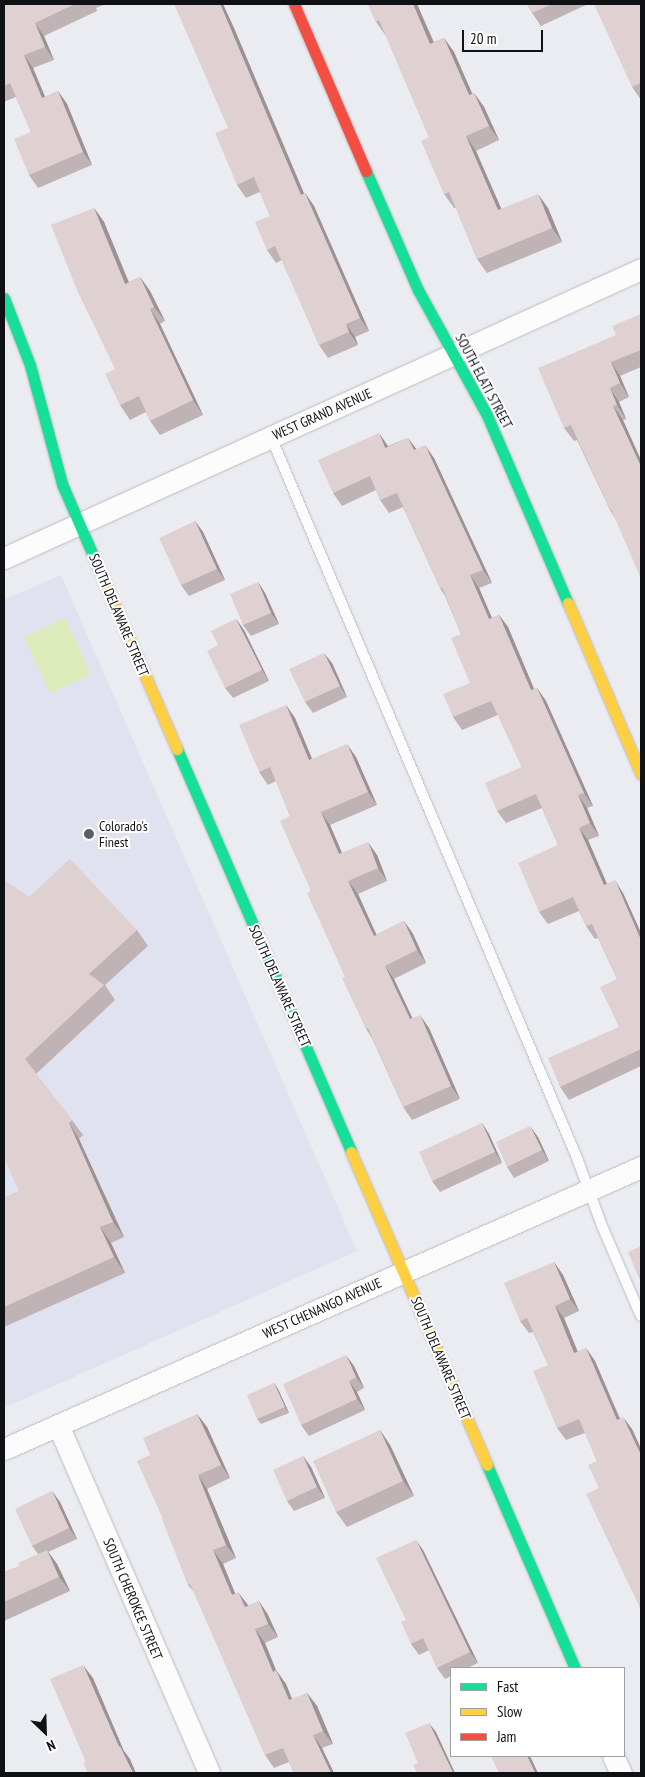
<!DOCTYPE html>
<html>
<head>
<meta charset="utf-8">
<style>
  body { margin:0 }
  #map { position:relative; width:645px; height:1777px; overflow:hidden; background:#ebecf2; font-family:"PT Sans Narrow",sans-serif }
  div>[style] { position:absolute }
  .built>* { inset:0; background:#e0e2ef }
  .green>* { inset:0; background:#ddebba }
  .roads { filter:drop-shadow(0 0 1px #babbbf) drop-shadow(0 0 1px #babbbf) }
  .lane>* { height:10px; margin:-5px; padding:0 5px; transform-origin:5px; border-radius:5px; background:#fcfcfd }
  .street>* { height:21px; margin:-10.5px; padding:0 10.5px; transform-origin:10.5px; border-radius:10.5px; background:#fcfcfd }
  .fast>* { height:11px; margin:-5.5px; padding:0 5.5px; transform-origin:5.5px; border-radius:5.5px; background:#16e098 }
  .slow>* { height:11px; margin:-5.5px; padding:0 5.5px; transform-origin:5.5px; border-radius:5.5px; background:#ffcf43 }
  .jam>* { height:11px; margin:-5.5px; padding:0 5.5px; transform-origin:5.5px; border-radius:5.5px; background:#f24e42 }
  .wall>* { inset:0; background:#c0b3b5 }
  .shaded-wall>* { inset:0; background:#9c9293 }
  .building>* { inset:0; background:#dfd0d2 }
  .dots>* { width:14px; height:14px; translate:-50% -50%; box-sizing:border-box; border:2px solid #fff; border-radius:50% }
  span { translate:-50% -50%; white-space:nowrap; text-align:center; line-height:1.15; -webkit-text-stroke:4px #fff; paint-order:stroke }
  .street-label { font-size:14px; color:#101114 }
  .poi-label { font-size:14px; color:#101114 }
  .left { translate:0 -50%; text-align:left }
  .frame { position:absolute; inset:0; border:5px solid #101114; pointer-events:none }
  .legend { position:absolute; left:450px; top:1667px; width:175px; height:90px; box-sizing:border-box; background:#fff; border:1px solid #9fa0a1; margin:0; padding:6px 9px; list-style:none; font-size:15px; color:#101114 }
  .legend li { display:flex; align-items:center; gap:10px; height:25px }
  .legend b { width:25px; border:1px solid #9fa0a1 }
  .north { position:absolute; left:20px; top:1707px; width:50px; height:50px; -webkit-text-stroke:4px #fff; paint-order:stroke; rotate:156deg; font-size:14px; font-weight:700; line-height:20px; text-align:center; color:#101114 }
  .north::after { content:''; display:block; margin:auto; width:18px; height:22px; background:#101114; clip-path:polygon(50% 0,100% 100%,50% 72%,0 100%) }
  .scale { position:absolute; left:462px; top:30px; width:81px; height:22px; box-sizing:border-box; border:2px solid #101114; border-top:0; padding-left:6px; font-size:15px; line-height:18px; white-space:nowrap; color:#101114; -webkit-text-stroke:4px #fff; paint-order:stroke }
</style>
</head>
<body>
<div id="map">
  <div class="built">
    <i style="clip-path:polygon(61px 575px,357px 1251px,4px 1408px,4px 600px)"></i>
  </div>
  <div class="green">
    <i style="clip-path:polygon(65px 618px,91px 674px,50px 693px,24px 637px)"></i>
  </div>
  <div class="roads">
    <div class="lane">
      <i style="left:271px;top:437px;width:783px;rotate:67deg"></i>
      <i style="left:577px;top:1158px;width:72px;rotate:69.8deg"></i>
      <i style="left:602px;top:1226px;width:98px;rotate:66.6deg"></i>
    </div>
    <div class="street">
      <i style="left:4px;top:558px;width:699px;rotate:-24.4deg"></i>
      <i style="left:58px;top:1425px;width:379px;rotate:66.5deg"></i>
      <i style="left:4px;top:1449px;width:697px;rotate:-23.88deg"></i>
      <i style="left:613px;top:1756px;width:19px;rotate:65deg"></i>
    </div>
    <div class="fast">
      <i style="left:366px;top:171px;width:130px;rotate:66.4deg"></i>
      <i style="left:418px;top:290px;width:141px;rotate:61.1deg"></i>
      <i style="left:486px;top:413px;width:207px;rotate:66.7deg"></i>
      <i style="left:4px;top:298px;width:72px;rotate:68.8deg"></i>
      <i style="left:30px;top:365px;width:123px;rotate:74.9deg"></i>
      <i style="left:62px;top:484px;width:108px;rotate:66.5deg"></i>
      <i style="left:177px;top:749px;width:439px;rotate:66.6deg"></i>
      <i style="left:487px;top:1465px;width:221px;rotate:66.6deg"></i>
    </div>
    <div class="slow">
      <i style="left:105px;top:583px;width:181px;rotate:66.6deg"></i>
      <i style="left:568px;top:603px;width:186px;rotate:66.9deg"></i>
      <i style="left:351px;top:1152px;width:341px;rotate:66.5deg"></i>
    </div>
    <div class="jam">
      <i style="left:294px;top:4px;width:182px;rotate:66.7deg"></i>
    </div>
  </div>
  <div class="wall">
    <i style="clip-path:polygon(4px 4px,106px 4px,96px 8px,97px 11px,44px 36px,54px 60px,33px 68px,45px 97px,58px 91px,67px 104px,92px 165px,38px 188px,29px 175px,31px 132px,16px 97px,4px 102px)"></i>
    <i style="clip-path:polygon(368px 4px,417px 4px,434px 42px,444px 38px,454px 52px,472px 94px,474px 93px,484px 107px,499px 140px,476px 151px,501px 209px,548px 208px,562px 242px,487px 273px,477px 259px,456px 208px,454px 208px,444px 194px,429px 137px,386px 36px,376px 22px)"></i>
    <i style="clip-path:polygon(527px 4px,588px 4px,541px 26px,532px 13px)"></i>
    <i style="clip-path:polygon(641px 4px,641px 100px,632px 87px)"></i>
    <i style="clip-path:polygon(234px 28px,304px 193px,305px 193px,314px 206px,369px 331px,355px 337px,358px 345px,328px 358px,319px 345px,282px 260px,276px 263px,267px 250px,270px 216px,260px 192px,246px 198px,237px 185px,228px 128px)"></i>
    <i style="clip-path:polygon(94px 208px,104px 222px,129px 282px,140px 277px,150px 291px,165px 321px,160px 324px,203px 415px,160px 435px,150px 421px,146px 412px,130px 420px,120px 405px)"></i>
    <i style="clip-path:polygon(641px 314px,641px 367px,620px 376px,629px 397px,619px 402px,626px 419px,623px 420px,615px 518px,610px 510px,577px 440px,574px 441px,564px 428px,616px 335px)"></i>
    <i style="clip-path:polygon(408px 438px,416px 449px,434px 458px,492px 583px,479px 588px,492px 618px,499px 615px,508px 627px,534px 689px,537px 688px,546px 701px,593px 806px,587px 808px,599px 836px,588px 840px,607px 884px,623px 893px,641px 933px,641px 1066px,569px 1100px,560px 1087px,619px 1027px,617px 979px,598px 938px,595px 939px,586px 926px,579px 911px,548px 924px,539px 912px,558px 845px,542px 808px,506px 823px,497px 811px,522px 767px,498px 715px,462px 730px,453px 717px,470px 683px,461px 634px,445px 596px,440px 588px,403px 507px,389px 513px,380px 500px,376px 490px,342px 506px,333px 493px,388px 446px)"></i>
    <i style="clip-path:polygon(195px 521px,203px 532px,225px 580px,189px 596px,181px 585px)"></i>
    <i style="clip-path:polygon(258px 582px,265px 593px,279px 624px,251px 636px,243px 625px)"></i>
    <i style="clip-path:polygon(236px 619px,244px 630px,269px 681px,233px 698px,225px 688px,218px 645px)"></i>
    <i style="clip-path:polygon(332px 663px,347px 697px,313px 713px,305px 702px)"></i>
    <i style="clip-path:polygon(286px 705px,295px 718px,312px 759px,356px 757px,377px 805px,330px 825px,342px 853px,377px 855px,387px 881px,358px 894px,376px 935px,404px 921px,413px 934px,426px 963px,394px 979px,412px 1018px,429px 1028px,460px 1099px,412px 1120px,403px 1107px,372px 1038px,366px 1029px,311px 891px,290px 816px,276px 781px,268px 785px,259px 772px)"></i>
    <i style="clip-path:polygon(29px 897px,137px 930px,148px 946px,105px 985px,115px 1000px,36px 1074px,72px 1120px,83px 1135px,79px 1139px,124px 1237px,111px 1243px,125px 1273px,4px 1327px,4px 1198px,19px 1191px)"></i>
    <i style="clip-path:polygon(482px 1123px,489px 1134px,502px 1163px,440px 1192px,432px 1181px)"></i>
    <i style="clip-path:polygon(538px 1137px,549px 1161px,514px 1178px,507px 1167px)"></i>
    <i style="clip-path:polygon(554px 1262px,563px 1275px,579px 1311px,564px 1318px,578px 1352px,586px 1348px,595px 1361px,620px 1418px,632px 1429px,641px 1449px,641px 1610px,599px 1488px,597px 1461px,585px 1433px,566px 1440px,557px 1428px,548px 1365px,533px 1332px,529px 1333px,520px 1321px)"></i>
    <i style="clip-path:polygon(354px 1366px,364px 1388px,357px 1392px,365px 1410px,309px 1436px,301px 1425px)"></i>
    <i style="clip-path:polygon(274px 1383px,278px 1389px,289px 1413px,261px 1424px,257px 1419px)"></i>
    <i style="clip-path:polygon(197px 1414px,207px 1427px,230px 1478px,207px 1489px,236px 1558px,223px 1564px,235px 1593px,248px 1606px,259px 1601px,268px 1615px,278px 1637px,265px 1643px,276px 1670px,286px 1684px,292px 1699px,307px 1693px,317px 1706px,333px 1744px,322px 1748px,334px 1773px,294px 1773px,289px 1762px,274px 1768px,265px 1755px,194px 1592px,188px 1585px,163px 1519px)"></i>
    <i style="clip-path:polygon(380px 1430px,390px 1445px,414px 1496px,347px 1527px,336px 1512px)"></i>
    <i style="clip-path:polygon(303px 1456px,311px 1467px,325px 1498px,294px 1511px,287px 1501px)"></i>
    <i style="clip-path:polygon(60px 1502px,77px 1539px,48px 1552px,57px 1564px,70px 1591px,4px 1621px,4px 1572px,20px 1566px,38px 1554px,32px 1546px)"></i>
    <i style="clip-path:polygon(423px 1550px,478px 1663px,467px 1668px,451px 1668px,451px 1676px,445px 1679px,437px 1668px,429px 1650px,419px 1655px,411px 1644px,406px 1620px)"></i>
  </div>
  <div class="shaded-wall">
    <i style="clip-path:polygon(220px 4px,223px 4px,234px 28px,310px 208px,301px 195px)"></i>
    <i style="clip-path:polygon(413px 4px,417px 4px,440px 58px,430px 44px)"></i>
    <i style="clip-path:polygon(35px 23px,44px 36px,54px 60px,45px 47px)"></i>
    <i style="clip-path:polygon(444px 38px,454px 52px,479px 109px,469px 95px)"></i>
    <i style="clip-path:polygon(24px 55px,33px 68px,51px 111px,42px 98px)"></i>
    <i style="clip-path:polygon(58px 91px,67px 104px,92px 165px,83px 152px)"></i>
    <i style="clip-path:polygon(474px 93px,484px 107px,499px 140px,489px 126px)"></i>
    <i style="clip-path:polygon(466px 136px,476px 151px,508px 224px,498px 210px)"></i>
    <i style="clip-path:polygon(305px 193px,314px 206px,369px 331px,360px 318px)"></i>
    <i style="clip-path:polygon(538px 194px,548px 208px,562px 242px,552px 228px)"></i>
    <i style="clip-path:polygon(94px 208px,104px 222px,135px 298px,125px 284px)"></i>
    <i style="clip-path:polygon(140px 277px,150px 291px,165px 321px,154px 307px)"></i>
    <i style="clip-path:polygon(150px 309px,160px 324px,203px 415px,193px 400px)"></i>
    <i style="clip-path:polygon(346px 324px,355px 337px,358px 345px,349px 332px)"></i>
    <i style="clip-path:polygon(611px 362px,620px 376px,629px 397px,620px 383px)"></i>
    <i style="clip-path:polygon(610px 388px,619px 402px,626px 419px,617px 405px)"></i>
    <i style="clip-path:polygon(613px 406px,623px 420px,641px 460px,641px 467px)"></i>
    <i style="clip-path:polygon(379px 433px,388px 446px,394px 460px,385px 448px)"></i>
    <i style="clip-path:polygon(408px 438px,417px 450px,414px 450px)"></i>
    <i style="clip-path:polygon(425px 445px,434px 458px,492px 583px,483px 570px)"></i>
    <i style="clip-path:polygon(195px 521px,203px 532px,225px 580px,217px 569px)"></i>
    <i style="clip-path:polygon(470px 575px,479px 588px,498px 632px,489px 619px)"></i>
    <i style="clip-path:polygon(258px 582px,265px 593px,279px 624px,271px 613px)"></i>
    <i style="clip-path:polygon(499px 615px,508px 627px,540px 703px,531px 690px)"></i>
    <i style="clip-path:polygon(236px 619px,244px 630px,269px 681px,262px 670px)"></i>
    <i style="clip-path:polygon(324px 653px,332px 663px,347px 697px,340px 686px)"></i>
    <i style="clip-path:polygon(537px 688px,546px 701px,593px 806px,584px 793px)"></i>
    <i style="clip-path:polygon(286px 705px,295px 718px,318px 773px,309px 760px)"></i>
    <i style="clip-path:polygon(347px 744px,356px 757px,377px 805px,368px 792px)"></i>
    <i style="clip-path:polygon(578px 795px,587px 808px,599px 836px,590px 823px)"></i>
    <i style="clip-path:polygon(321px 812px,330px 825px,348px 867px,339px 854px)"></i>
    <i style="clip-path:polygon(579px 828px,588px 840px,613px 898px,604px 885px)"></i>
    <i style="clip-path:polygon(368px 842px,377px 855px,387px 881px,378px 868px)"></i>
    <i style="clip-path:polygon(615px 880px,623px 893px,641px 933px,641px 940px)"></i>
    <i style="clip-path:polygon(348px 881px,358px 894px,383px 949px,374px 936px)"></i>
    <i style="clip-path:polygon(404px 921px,413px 934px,426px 963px,417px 950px)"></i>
    <i style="clip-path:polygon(385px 966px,394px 979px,419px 1032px,410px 1019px)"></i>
    <i style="clip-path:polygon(420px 1015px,429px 1028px,460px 1099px,451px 1086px)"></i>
    <i style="clip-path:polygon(69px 1123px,79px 1139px,124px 1237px,113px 1222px)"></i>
    <i style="clip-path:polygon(482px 1123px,489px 1134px,502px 1163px,495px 1152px)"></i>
    <i style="clip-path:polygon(530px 1126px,538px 1137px,549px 1161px,542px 1150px)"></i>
    <i style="clip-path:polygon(100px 1227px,111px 1243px,125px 1273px,114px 1257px)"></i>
    <i style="clip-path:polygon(554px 1262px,563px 1275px,579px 1311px,570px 1299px)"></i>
    <i style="clip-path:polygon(555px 1306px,564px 1318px,583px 1365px,574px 1353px)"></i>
    <i style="clip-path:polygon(586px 1348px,595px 1361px,625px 1432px,617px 1420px)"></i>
    <i style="clip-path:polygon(346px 1355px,354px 1366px,364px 1388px,356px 1377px)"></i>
    <i style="clip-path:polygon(349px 1381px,357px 1392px,365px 1410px,357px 1399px)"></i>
    <i style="clip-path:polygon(274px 1383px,278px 1389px,289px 1413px,285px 1407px)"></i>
    <i style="clip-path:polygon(197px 1414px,207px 1427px,230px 1478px,221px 1465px)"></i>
    <i style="clip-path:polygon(623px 1417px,632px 1429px,641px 1449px,641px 1455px)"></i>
    <i style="clip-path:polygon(380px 1430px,390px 1445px,414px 1496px,403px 1481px)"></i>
    <i style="clip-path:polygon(303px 1456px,311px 1467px,325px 1498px,317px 1487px)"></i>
    <i style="clip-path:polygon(198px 1475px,207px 1489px,236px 1558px,226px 1545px)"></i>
    <i style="clip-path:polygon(52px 1491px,60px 1502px,77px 1539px,69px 1528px)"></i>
    <i style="clip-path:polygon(416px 1540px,423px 1550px,478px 1663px,470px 1652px)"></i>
    <i style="clip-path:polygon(47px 1550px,57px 1564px,70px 1591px,59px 1577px)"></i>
    <i style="clip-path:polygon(213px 1550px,223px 1564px,241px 1608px,232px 1595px)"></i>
    <i style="clip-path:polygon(238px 1592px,248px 1605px,254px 1621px,245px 1607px)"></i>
    <i style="clip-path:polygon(259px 1601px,268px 1615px,278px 1637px,268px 1624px)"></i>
    <i style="clip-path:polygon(255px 1629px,265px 1643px,282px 1685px,273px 1672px)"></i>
    <i style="clip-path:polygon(83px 1665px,93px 1678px,124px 1751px,130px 1759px,136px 1773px,133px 1773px,119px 1747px)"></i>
    <i style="clip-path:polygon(276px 1670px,286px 1684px,298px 1714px,289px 1700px)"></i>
    <i style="clip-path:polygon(307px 1693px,317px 1706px,333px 1744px,323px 1731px)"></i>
    <i style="clip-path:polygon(429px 1723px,436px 1732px,455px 1773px,453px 1773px)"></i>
    <i style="clip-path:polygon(313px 1735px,322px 1748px,334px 1773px,331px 1773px)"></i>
    <i style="clip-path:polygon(527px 1756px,530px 1756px,538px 1773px,535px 1773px)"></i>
  </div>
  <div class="building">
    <i style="clip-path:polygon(4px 4px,75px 4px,35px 23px,45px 47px,24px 55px,42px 98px,58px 91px,83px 152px,29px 175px,14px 139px,31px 132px,10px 83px,4px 86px)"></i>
    <i style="clip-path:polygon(174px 4px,220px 4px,301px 195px,305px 193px,360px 318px,346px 324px,349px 332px,319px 345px,275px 246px,267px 250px,255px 222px,270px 216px,254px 177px,237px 185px,215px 133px,228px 128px)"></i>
    <i style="clip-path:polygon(368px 4px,413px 4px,430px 44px,444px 38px,469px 95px,474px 93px,489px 126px,466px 136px,498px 210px,538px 194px,552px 228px,477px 259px,449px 192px,444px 194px,421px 141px,429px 137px,379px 20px,376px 22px)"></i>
    <i style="clip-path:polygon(527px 4px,552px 4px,532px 13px)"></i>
    <i style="clip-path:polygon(594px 4px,641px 4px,641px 83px,632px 87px)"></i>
    <i style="clip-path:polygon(94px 208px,125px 284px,140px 277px,154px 307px,150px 309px,193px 400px,150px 421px,139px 396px,120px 405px,105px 374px,115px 369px,77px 290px,51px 225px)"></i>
    <i style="clip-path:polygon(641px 314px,641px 350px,611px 362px,620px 383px,610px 388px,617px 405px,613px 406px,641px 467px,641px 579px,611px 509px,610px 510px,571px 425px,564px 428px,538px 368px,616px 335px,612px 326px)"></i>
    <i style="clip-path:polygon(379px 433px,385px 448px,408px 438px,414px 450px,425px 445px,483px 570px,470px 575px,489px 619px,499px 615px,531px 690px,537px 688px,584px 793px,578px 795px,590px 823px,579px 828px,604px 885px,615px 880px,641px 940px,641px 1049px,560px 1087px,548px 1058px,619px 1027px,600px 987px,617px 979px,592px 924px,586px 926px,573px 897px,539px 912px,518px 863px,558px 845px,536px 794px,497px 811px,485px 783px,522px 767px,491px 701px,453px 717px,443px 694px,470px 683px,451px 638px,461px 634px,442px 587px,440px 588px,397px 493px,380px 500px,370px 476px,333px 493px,318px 460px)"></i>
    <i style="clip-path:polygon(195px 521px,217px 569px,181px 585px,159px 538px)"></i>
    <i style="clip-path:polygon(258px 582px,271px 613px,243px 625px,230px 594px)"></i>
    <i style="clip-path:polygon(236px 619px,262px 670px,225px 688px,207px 651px,218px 645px,211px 631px)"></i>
    <i style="clip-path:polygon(324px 653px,340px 686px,305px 702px,289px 669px)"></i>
    <i style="clip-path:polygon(286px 705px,309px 760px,347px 744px,368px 792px,321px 812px,339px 854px,368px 842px,378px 868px,348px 881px,374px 936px,404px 921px,417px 950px,385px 966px,410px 1019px,420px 1015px,451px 1086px,403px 1107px,368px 1028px,366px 1029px,342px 978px,345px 977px,307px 893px,311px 891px,280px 821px,290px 816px,270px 767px,259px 772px,239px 725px)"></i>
    <i style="clip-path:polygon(70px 859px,137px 930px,89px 974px,104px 985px,25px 1059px,72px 1120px,69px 1123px,113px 1222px,100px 1227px,114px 1257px,4px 1307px,4px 1198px,19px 1191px,4px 1158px,4px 880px,29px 897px)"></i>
    <i style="clip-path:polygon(482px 1123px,495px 1152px,432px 1181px,419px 1152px)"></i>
    <i style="clip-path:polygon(530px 1126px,542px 1150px,507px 1167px,496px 1142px)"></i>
    <i style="clip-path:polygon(641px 1246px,641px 1283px,628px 1252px)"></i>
    <i style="clip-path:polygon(554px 1262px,570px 1299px,555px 1306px,574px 1353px,586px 1348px,617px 1420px,623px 1417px,641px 1455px,641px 1610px,586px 1494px,599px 1488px,588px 1465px,597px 1461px,579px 1419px,557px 1428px,533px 1371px,548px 1365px,527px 1318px,520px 1321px,504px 1283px)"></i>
    <i style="clip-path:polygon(346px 1355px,356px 1377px,349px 1381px,357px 1399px,301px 1425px,283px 1384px)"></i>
    <i style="clip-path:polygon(274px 1383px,285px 1407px,257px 1419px,247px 1395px)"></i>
    <i style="clip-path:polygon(197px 1414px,221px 1465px,198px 1475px,226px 1545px,213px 1550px,232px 1595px,238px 1592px,245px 1607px,259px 1601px,268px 1624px,255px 1629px,273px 1672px,276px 1670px,289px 1700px,307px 1693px,323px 1731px,313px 1735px,331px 1773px,294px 1773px,283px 1748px,265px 1755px,190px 1584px,188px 1585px,162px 1519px,163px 1519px,137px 1461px,150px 1455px,143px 1438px)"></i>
    <i style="clip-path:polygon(380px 1430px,403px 1481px,336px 1512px,313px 1461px)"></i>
    <i style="clip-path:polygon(303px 1456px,317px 1487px,287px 1501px,273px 1470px)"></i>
    <i style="clip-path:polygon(52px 1491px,69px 1528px,32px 1546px,15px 1509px)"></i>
    <i style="clip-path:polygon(416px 1540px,470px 1652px,437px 1668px,423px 1638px,411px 1644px,401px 1622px,406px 1620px,376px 1558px)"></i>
    <i style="clip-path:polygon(47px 1550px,59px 1577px,4px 1602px,4px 1572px,20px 1566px,18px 1563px)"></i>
    <i style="clip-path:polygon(83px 1665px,119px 1747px,120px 1746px,133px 1773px,88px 1773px,83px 1763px,86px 1762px,50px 1679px)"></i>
    <i style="clip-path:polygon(429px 1723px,453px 1773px,417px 1773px,413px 1765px,418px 1763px,405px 1733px)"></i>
    <i style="clip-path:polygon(491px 1756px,527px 1756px,535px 1773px,498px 1773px,499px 1773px)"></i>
  </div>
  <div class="dots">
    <i style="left:89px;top:834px;background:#5d5e62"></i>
  </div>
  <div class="street-label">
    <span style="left:484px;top:381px;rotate:62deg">SOUTH ELATI STREET</span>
    <span style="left:322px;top:414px;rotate:-24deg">WEST GRAND AVENUE</span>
    <span style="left:119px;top:615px;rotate:67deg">SOUTH DELAWARE STREET</span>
    <span style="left:280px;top:986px;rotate:66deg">SOUTH DELAWARE STREET</span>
    <span style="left:322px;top:1308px;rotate:-24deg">WEST CHENANGO AVENUE</span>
    <span style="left:441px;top:1358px;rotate:67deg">SOUTH DELAWARE STREET</span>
    <span style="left:133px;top:1599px;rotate:67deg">SOUTH CHEROKEE STREET</span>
  </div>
  <div class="poi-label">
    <span class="left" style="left:99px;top:834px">Colorado's<br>Finest</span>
  </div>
  <div class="frame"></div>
  <ul class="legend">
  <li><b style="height:6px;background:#16e098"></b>Fast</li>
  <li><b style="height:6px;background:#ffcf43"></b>Slow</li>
  <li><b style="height:6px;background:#f24e42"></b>Jam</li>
  </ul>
  <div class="north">N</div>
  <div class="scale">20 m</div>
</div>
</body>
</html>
